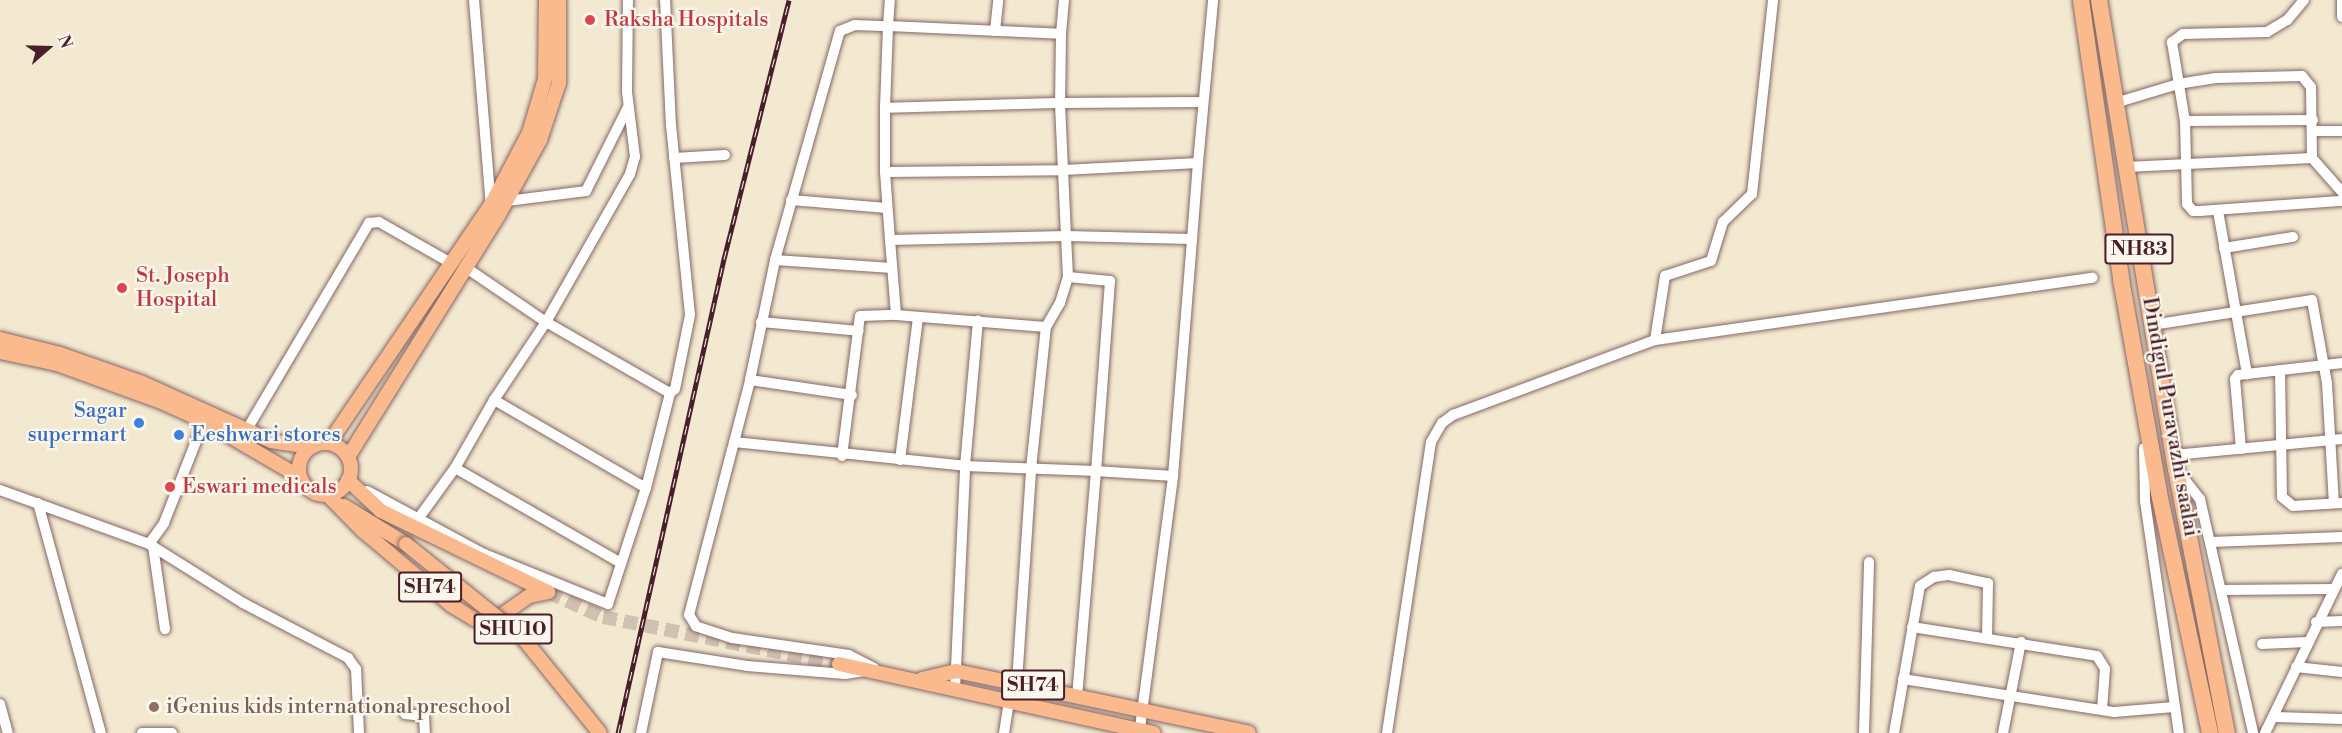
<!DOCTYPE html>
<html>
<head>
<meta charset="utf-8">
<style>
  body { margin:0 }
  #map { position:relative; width:2342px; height:733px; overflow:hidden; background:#f3e9d1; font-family:"Libre Bodoni",serif }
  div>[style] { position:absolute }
  .major-tunnel>* { height:14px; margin-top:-7px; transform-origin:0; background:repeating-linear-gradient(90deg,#d1c1b0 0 14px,transparent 0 21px) }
  .roads { filter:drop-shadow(0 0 2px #856665) drop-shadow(0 0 2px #856665) }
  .minor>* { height:10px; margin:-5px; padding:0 5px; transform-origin:5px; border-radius:5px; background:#fff }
  .major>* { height:14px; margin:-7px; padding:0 7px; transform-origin:7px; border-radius:7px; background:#fbba8d }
  .major>.ring { margin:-7px; padding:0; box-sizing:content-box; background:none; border:14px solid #fbba8d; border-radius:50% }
  .highway>* { height:16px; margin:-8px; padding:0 8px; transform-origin:8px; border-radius:8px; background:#fbba8d }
  .rail>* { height:5px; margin-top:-2.5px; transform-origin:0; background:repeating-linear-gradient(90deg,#fbf7ec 0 9px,#4a1f2b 0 18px); box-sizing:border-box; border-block:2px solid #4a1f2b }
  .bridges { filter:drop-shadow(0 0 2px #856665) drop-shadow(0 0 2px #856665) }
  .major-bridge>* { height:14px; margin:-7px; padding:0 7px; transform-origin:7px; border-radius:7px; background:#fbba8d }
  .dots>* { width:16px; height:16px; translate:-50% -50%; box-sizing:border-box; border:3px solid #fbf7ec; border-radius:50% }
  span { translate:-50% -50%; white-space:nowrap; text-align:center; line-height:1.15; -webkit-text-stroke:4.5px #fbf7ec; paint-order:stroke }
  .shield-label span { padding:2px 4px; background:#fbf7ec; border:2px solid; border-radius:4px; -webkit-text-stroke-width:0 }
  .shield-label { font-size:20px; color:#4a1f2b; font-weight:700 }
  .health-label { font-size:21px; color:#be3a42 }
  .left { translate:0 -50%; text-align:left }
  .shop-label { font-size:21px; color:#366cbe }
  .right { translate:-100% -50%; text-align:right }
  .street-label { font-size:21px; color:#4a1f2b }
  .education-label { font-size:21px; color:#785e54 }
  .north { position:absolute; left:18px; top:18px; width:60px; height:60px; -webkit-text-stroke:4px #fbf7ec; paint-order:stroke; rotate:70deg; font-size:16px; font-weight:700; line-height:24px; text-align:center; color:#4a1f2b }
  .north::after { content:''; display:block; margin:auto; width:21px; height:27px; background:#4a1f2b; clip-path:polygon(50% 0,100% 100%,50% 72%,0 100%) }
</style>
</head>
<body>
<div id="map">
  <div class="major-tunnel">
    <i style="left:548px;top:592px;width:60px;rotate:24.4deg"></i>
    <i style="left:603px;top:617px;width:241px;rotate:11.3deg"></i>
  </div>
  <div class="roads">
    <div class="minor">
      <i style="left:474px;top:0;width:206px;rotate:85.3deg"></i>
      <i style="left:2304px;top:0;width:26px;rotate:130deg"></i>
      <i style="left:2287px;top:20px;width:23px;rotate:149deg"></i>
      <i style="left:2267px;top:32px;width:84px;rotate:178.6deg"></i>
      <i style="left:2183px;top:34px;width:14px;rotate:144deg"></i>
      <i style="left:2172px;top:42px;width:80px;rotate:80.7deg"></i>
      <i style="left:2185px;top:121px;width:83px;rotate:88.6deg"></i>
      <i style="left:2187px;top:204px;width:9px;rotate:49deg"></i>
      <i style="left:2193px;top:211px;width:8px"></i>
      <i style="left:2201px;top:211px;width:141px;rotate:-4.1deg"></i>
      <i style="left:2342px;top:0;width:17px;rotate:90deg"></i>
      <i style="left:995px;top:31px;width:31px;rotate:-84deg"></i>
      <i style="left:1061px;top:34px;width:34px;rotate:-85deg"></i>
      <i style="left:2115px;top:103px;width:66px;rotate:-16.8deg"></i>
      <i style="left:2178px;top:84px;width:38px;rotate:-9deg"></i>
      <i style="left:2216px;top:78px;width:86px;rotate:-1.3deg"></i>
      <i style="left:2302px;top:76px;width:14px;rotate:51deg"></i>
      <i style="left:2311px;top:87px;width:71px;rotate:89.2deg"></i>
      <i style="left:885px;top:108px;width:64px;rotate:90deg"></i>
      <i style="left:885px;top:172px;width:178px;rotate:-0.6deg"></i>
      <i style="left:1063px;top:170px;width:67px;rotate:-92.6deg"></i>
      <i style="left:1060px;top:103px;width:142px;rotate:-0.4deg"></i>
      <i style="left:2185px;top:121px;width:128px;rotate:-0.4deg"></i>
      <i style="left:2312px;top:131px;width:30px"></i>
      <i style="left:674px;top:158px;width:51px;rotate:-3.4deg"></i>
      <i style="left:1198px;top:163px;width:76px;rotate:94.5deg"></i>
      <i style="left:1192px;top:239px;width:126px;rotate:-178.6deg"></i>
      <i style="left:1066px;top:236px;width:66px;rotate:-92.6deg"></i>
      <i style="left:1063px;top:170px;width:135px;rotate:-3deg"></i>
      <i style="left:1198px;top:163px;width:164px;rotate:-84.7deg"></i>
      <i style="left:2126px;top:167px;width:186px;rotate:-2.8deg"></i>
      <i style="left:2312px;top:158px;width:45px;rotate:48.6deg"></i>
      <i style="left:885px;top:172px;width:68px;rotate:85.8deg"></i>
      <i style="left:890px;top:240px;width:176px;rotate:-1.3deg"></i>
      <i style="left:1066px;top:236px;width:41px;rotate:87.2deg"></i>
      <i style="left:791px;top:200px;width:96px;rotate:4.8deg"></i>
      <i style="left:507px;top:201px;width:80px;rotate:-7.2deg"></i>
      <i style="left:586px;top:191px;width:94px;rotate:-63.4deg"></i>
      <i style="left:2218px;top:211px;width:166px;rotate:79.9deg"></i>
      <i style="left:890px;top:240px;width:75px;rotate:85.4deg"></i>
      <i style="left:896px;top:315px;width:150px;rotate:4.6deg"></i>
      <i style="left:1046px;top:327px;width:28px;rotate:-60deg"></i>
      <i style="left:1060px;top:303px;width:27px;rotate:-73deg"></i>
      <i style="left:1068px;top:277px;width:42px;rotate:5.4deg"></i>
      <i style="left:1110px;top:281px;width:191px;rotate:94.2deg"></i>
      <i style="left:1096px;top:471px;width:77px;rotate:3.7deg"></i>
      <i style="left:1173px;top:476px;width:238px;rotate:-85.4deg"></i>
      <i style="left:2224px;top:248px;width:70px;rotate:-9.1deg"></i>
      <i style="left:775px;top:260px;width:117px;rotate:3.9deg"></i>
      <i style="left:465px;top:267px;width:98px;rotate:34.2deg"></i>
      <i style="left:546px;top:322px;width:170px;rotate:-60.4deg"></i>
      <i style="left:630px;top:174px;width:18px;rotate:-74deg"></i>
      <i style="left:635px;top:157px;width:65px;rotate:-97deg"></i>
      <i style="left:627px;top:92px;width:92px;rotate:-89.4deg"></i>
      <i style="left:761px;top:322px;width:98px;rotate:5.2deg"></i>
      <i style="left:2152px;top:325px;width:162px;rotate:-8.9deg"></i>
      <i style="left:2312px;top:300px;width:84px;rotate:79.8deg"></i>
      <i style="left:2327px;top:383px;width:120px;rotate:86.7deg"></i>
      <i style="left:1655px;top:340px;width:65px;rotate:-81.1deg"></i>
      <i style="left:1665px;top:276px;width:48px;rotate:-18.1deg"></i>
      <i style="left:1711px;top:261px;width:41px;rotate:-72.9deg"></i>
      <i style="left:1723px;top:222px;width:40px;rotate:-44deg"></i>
      <i style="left:1752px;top:194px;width:195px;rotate:-83.8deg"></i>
      <i style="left:2280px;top:370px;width:127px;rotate:89.1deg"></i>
      <i style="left:2282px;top:497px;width:14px;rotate:39deg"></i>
      <i style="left:2293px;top:506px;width:49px;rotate:-3.5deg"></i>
      <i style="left:750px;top:380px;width:103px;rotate:8.4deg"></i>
      <i style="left:494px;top:400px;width:78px;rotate:119.8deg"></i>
      <i style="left:455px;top:468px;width:191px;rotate:29.8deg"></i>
      <i style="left:246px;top:431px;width:242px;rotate:-59.4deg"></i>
      <i style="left:369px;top:223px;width:10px;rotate:-6deg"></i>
      <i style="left:379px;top:222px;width:83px;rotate:29.7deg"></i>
      <i style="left:734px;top:442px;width:232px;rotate:5.9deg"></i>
      <i style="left:965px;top:466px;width:131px;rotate:2.2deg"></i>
      <i style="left:1096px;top:471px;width:225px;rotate:94.8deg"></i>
      <i style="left:2144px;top:448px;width:53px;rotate:88.9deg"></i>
      <i style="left:2145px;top:501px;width:234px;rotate:81.7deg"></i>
      <i style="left:2241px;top:449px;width:70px;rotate:-94.9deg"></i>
      <i style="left:2235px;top:379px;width:5px;rotate:-53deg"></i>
      <i style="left:2238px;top:375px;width:105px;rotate:-6.6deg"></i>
      <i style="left:2174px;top:455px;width:169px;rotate:-5.4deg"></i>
      <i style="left:842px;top:456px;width:141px;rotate:-82.7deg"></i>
      <i style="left:860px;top:316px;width:36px;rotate:-2deg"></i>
      <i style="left:900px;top:460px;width:143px;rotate:-82.8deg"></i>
      <i style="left:2178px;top:471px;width:36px;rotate:52deg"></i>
      <i style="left:2200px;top:499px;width:240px;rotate:77.2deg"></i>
      <i style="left:646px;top:488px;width:176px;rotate:-149.9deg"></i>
      <i style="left:494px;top:400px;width:94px;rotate:-56.3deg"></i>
      <i style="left:546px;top:322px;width:143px;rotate:29.8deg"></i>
      <i style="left:0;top:490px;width:158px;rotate:19.9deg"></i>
      <i style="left:149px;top:544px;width:26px;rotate:-54deg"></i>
      <i style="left:164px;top:523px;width:110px;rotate:-68.6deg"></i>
      <i style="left:367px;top:491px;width:133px;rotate:28.3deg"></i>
      <i style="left:484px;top:554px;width:134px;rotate:22deg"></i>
      <i style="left:608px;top:604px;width:122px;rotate:-71.9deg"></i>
      <i style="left:646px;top:488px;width:98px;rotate:-75.8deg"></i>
      <i style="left:670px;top:393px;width:6px;rotate:-39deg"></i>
      <i style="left:675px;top:389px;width:76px;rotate:-78.5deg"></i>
      <i style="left:690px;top:315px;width:190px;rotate:-95.7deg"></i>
      <i style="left:671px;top:126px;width:126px;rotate:-92.7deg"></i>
      <i style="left:38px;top:503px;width:238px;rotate:74.7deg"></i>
      <i style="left:418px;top:519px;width:63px;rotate:-54deg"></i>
      <i style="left:2211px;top:542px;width:131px;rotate:-2.2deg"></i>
      <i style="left:149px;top:544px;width:111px;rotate:32.1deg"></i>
      <i style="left:243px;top:603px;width:119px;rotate:27.6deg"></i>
      <i style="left:348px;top:658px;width:14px;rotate:54deg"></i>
      <i style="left:356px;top:669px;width:64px;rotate:87.3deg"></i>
      <i style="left:153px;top:546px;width:84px;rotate:81.8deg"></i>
      <i style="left:2221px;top:590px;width:112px;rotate:-0.5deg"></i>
      <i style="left:2316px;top:622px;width:26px;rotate:-2deg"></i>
      <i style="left:1912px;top:627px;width:187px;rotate:8.9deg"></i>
      <i style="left:2097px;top:656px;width:15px;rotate:58deg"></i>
      <i style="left:2105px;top:669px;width:41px;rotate:94.2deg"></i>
      <i style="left:2262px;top:644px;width:45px;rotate:-2.5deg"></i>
      <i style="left:2296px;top:667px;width:46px;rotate:6.2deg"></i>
      <i style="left:874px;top:668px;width:28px;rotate:-153deg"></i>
      <i style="left:849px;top:655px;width:118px;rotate:-171.7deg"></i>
      <i style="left:732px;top:638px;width:38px;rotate:-162deg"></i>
      <i style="left:696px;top:626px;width:13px;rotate:-122deg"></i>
      <i style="left:689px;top:615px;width:243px;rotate:-75.4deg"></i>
      <i style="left:750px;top:380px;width:123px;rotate:-78.2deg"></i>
      <i style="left:775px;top:260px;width:238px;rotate:-74.2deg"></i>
      <i style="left:840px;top:31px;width:16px;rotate:-22deg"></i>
      <i style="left:855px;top:25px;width:33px;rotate:2deg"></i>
      <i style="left:888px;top:26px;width:173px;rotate:2.6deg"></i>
      <i style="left:1061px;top:34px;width:69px;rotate:90.8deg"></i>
      <i style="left:1060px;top:103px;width:175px;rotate:178.4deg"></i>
      <i style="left:885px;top:108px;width:82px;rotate:-87.9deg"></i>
      <i style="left:888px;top:26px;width:26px;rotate:-86deg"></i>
      <i style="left:1903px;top:679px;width:214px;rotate:8.9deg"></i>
      <i style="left:2114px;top:712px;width:60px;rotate:-4.8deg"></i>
      <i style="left:1017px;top:682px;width:213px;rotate:-86.2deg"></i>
      <i style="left:1031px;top:469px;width:143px;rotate:-84deg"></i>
      <i style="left:955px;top:690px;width:224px;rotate:-87.4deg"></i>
      <i style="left:965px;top:466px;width:146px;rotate:-84.9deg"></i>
      <i style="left:0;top:704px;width:30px;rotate:75deg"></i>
      <i style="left:405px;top:714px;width:19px;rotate:6deg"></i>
      <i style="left:424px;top:716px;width:17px;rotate:87deg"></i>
      <i style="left:2275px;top:717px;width:67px;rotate:1.7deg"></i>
      <i style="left:1140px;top:728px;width:254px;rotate:-82.5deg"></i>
      <i style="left:142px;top:733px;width:30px"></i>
      <i style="left:641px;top:733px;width:83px;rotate:-78.1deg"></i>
      <i style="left:658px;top:652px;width:90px;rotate:8.9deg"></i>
      <i style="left:747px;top:666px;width:98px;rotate:4.7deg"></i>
      <i style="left:845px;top:674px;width:19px;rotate:-9deg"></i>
      <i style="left:1004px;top:733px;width:31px;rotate:-81deg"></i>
      <i style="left:1387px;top:733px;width:294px;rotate:-81.4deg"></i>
      <i style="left:1431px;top:442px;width:22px;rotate:-60deg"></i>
      <i style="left:1442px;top:423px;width:14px;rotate:-36deg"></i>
      <i style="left:1453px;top:415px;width:215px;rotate:-20.4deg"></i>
      <i style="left:1655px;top:340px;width:442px;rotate:-8.1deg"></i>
      <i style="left:1864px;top:733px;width:171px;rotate:-88.3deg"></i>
      <i style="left:1894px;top:733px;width:149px;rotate:-80deg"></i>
      <i style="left:1920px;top:586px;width:17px;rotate:-33deg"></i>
      <i style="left:1934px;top:577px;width:15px;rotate:-8deg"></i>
      <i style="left:1949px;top:575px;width:40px;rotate:12deg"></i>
      <i style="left:1988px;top:583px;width:55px;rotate:91deg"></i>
      <i style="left:2003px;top:733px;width:93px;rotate:-78.8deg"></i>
      <i style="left:2265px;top:733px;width:177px;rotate:-64.2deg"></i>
    </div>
    <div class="major">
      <i style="left:0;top:339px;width:62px;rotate:14deg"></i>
      <i style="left:60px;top:354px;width:85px;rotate:19.3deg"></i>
      <i style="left:140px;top:382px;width:144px;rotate:24.2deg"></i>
      <i style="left:271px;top:441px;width:38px;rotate:9deg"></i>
      <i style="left:0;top:352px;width:58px;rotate:11.9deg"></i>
      <i style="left:57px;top:364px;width:114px;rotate:20deg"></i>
      <i style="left:164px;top:403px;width:44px;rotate:24.2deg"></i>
      <i style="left:204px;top:421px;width:111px;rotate:30.3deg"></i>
      <i style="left:329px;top:443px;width:288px;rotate:-55.8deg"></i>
      <i style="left:491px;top:205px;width:81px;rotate:-62.2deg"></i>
      <i style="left:529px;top:133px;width:56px;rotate:-73.5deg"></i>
      <i style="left:545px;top:79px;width:79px;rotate:-89.3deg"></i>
      <i class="ring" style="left:299px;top:443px;width:38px;height:38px"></i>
      <i style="left:348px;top:457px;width:284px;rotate:-58.1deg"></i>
      <i style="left:498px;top:216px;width:87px;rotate:-61.1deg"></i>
      <i style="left:540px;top:140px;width:60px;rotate:-71.6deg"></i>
      <i style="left:559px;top:83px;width:83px;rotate:-90deg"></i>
      <i style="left:348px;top:480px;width:45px;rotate:43.2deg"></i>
      <i style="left:381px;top:511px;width:186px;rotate:25.9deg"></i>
      <i style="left:327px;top:494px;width:50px;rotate:45.8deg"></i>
      <i style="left:362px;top:530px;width:116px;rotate:40.1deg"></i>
      <i style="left:451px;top:605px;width:27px;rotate:31deg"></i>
      <i style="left:474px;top:619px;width:18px;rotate:9deg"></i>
      <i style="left:492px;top:622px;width:45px;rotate:-35.1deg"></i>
      <i style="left:529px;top:596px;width:19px;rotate:-12deg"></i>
      <i style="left:344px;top:506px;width:73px;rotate:31.5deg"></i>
      <i style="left:839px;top:664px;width:322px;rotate:12.4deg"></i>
      <i style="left:922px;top:679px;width:35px;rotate:-13deg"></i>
      <i style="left:956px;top:671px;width:299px;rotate:11.9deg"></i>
    </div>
    <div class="highway">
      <i style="left:2081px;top:0;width:282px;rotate:81.8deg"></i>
      <i style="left:2121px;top:279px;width:217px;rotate:79.9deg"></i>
      <i style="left:2159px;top:493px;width:245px;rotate:78deg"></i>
      <i style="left:2099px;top:0;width:475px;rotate:80.7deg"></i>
      <i style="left:2176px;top:469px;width:269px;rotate:79.1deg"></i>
    </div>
  </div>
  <div class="rail">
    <i style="left:618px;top:733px;width:486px;rotate:-77.4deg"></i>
    <i style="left:724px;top:259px;width:267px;rotate:-75.9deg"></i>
  </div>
  <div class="bridges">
    <div class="major-bridge">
      <i style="left:406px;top:544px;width:150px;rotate:38.8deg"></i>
      <i style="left:523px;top:638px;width:122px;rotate:51deg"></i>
    </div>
  </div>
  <div class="dots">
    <i style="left:590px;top:20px;background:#e0444e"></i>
    <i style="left:122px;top:288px;background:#e0444e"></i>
    <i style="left:139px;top:423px;background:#3f7fe0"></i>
    <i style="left:179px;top:435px;background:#3f7fe0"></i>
    <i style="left:170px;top:487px;background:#e0444e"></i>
    <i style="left:154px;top:707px;background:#8d6e63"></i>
  </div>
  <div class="shield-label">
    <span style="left:2139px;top:249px">NH83</span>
    <span style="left:430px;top:587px">SH74</span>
    <span style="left:513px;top:629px">SHU10</span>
    <span style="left:1033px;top:685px">SH74</span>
  </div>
  <div class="health-label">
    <span class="left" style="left:604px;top:20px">Raksha Hospitals</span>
    <span class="left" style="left:136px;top:288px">St. Joseph<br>Hospital</span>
    <span class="left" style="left:182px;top:487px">Eswari medicals</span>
  </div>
  <div class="shop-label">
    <span class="right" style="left:127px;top:423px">Sagar<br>supermart</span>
    <span class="left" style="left:191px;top:435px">Eeshwari stores</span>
  </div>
  <div class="street-label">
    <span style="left:2170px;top:417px;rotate:80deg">Dindigul Puravazhi saalai</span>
  </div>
  <div class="education-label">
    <span class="left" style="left:166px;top:707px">iGenius kids international preschool</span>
  </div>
  <div class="north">N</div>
</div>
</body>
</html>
